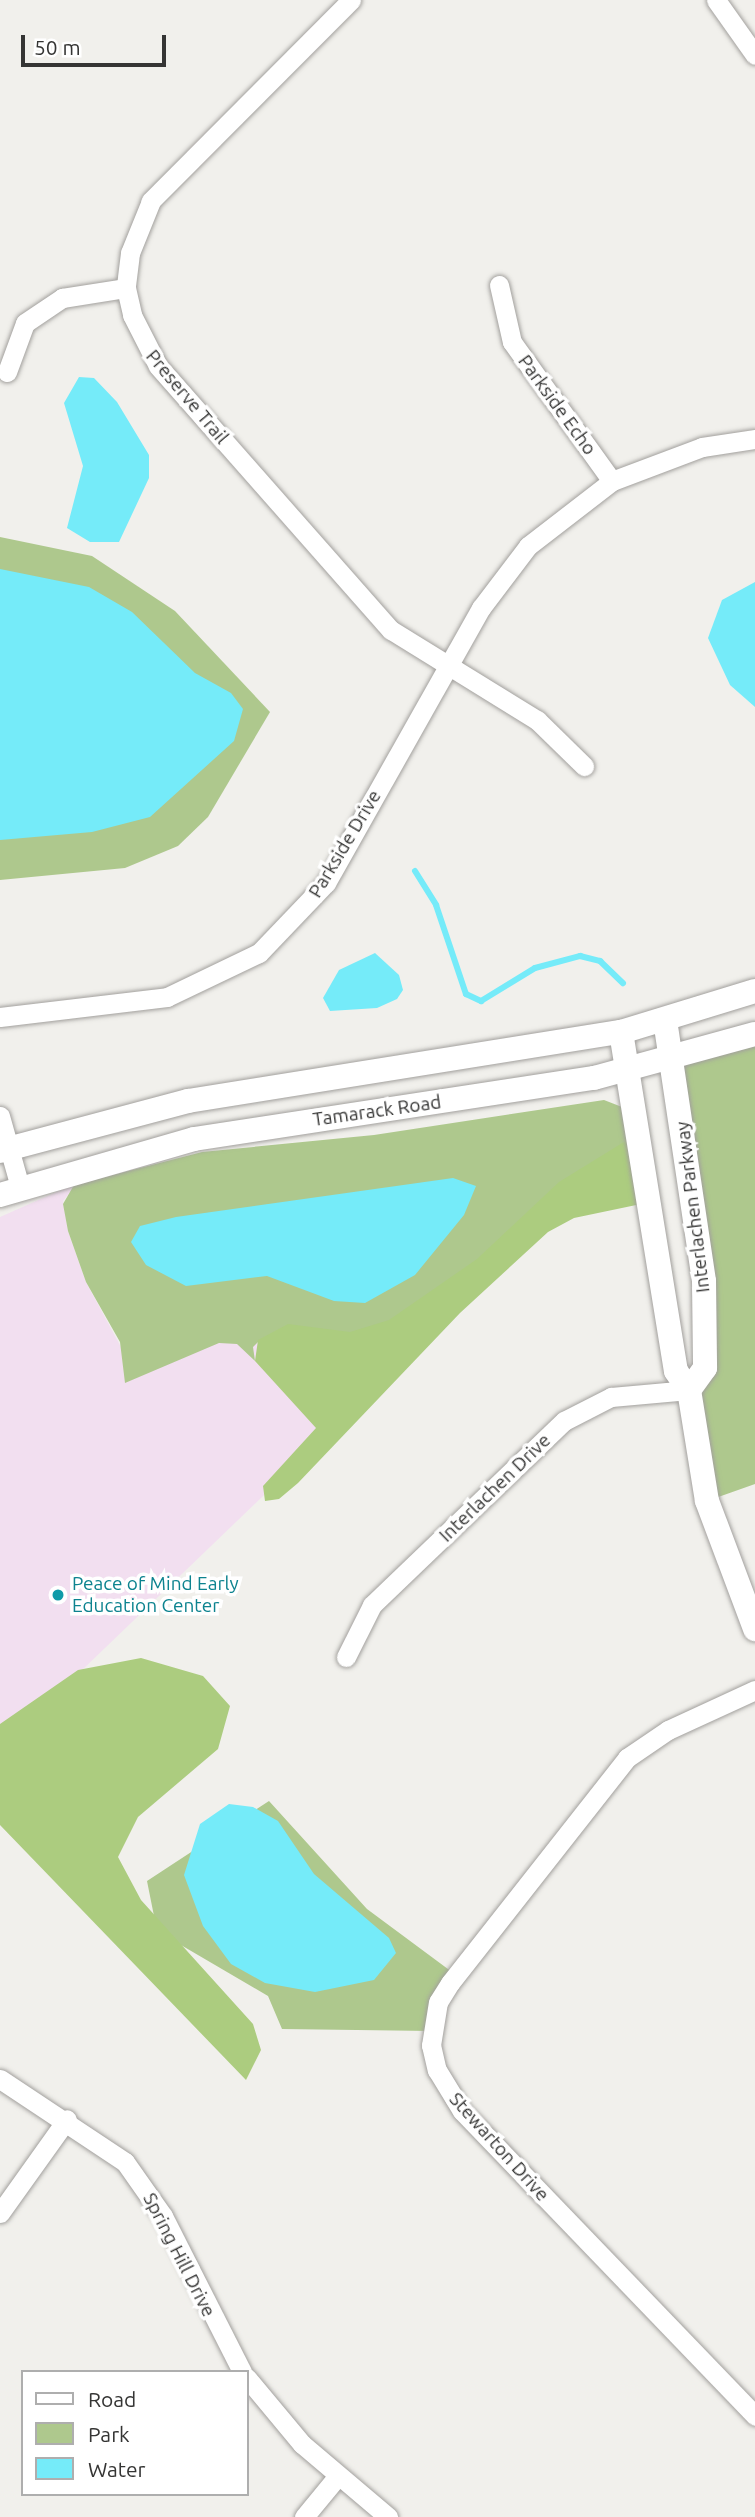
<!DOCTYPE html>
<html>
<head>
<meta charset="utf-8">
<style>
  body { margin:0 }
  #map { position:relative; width:755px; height:2517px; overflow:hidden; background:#f1f0ec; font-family:Ubuntu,sans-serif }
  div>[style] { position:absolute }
  .education>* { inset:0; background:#f2dff0 }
  .green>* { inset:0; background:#aec88d }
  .forest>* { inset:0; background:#accc7f }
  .water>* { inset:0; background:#75ebf9 }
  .stream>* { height:6px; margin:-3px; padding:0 3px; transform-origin:3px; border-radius:3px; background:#75ebf9 }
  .roads { filter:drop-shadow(0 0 2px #a2a09d) drop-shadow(0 0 2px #a2a09d) }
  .minor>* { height:19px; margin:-9.5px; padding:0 9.5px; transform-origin:9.5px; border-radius:9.5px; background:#fff }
  .tertiary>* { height:24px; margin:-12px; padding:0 12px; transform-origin:12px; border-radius:12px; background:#fff }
  .dots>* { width:19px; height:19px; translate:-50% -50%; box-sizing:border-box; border:4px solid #fff; border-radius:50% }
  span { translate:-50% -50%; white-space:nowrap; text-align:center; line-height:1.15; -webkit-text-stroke:7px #fff; paint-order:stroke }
  .street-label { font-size:19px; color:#353534 }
  .culture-label { font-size:19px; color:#0d838f }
  .left { translate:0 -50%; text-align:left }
  .legend { position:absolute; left:21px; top:2370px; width:228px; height:126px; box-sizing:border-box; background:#fff; border:2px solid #aeaeae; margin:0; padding:9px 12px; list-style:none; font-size:21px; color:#353534 }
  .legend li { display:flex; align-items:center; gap:14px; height:35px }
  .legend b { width:35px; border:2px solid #aeaeae }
  .scale { position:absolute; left:21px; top:35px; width:145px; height:32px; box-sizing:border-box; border:4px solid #353534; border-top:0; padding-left:9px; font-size:21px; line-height:24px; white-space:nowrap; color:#353534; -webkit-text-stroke:5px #fff; paint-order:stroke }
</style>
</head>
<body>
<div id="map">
  <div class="education">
    <i style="clip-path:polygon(79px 1182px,63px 1201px,68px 1231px,86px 1282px,122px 1349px,240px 1317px,341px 1421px,0 1749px,0 1217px)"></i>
  </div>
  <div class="green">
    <i style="clip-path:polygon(0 537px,92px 556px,175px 611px,270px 712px,208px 817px,178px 846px,125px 868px,0 880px)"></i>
    <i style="clip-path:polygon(755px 1034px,755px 1484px,707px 1501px,689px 1390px,705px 1368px,672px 1060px)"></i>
    <i style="clip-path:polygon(604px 1100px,622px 1107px,633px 1141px,341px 1421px,261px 1339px,253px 1347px,255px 1361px,237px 1344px,219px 1343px,125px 1383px,120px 1342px,86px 1282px,68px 1231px,63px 1204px,74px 1185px,202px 1152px,374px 1135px)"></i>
    <i style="clip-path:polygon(269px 1801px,367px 1909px,456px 1975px,431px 2031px,282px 2029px,268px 1996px,157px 1931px,147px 1881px)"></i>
  </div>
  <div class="forest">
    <i style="clip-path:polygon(632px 1137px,641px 1204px,574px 1218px,548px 1232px,460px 1313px,298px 1483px,279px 1499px,265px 1501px,263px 1486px,316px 1428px,255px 1361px,258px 1340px,288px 1324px,350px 1332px,389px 1320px,477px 1259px,559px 1182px)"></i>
    <i style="clip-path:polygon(141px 1658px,203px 1676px,230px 1706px,218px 1749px,138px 1817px,118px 1857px,141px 1900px,253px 2024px,261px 2050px,246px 2080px,0 1825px,0 1724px,78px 1670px)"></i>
  </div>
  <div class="water">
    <i style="clip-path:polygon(79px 377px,94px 378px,117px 402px,149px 455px,149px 478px,119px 542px,90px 542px,67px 528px,83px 466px,64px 403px)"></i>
    <i style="clip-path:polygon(0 569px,89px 587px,132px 612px,195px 673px,231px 693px,243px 709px,234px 741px,150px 817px,92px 832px,0 840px)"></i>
    <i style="clip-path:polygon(755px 582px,755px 707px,730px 685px,708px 638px,722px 600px)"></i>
    <i style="clip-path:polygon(375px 953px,399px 975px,403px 990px,397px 999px,377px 1008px,330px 1011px,323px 998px,339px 970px)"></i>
    <i style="clip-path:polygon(453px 1178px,476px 1186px,464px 1215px,415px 1275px,365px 1303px,334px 1301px,267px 1276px,186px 1286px,146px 1265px,131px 1242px,140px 1226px,176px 1217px)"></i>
    <i style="clip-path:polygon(229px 1804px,253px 1807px,278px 1821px,314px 1874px,389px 1938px,396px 1953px,374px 1980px,315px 1992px,265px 1983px,231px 1964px,203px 1926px,184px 1875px,200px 1824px)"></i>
  </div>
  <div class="stream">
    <i style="left:415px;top:871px;width:40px;rotate:58deg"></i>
    <i style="left:436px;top:905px;width:94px;rotate:71.4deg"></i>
    <i style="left:466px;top:994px;width:17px;rotate:25deg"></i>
    <i style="left:481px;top:1001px;width:63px;rotate:-31.4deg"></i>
    <i style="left:535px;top:968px;width:47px;rotate:-14.9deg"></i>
    <i style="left:580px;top:956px;width:21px;rotate:14deg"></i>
    <i style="left:600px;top:961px;width:32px;rotate:44deg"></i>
  </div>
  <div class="roads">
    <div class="minor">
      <i style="left:351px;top:0;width:284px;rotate:134.9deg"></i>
      <i style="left:151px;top:201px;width:56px;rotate:112deg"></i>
      <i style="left:130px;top:253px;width:35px;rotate:97deg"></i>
      <i style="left:126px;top:288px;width:28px;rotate:77deg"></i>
      <i style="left:132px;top:315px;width:57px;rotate:63deg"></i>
      <i style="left:158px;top:366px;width:352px;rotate:48.6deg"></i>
      <i style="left:391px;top:630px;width:172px;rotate:31.7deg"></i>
      <i style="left:537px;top:720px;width:66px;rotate:44.4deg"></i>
      <i style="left:716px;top:0;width:67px;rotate:54.7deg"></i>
      <i style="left:499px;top:285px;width:58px;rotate:77.2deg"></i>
      <i style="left:512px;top:342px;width:171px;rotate:54.3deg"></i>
      <i style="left:7px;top:372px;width:52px;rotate:-69.8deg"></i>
      <i style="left:25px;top:323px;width:45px;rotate:-34deg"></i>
      <i style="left:62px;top:298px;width:65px;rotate:-8.9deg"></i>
      <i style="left:0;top:1017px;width:168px;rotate:-6.8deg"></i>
      <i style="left:167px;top:997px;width:102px;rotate:-25.6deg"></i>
      <i style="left:259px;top:953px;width:97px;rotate:-46.3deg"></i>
      <i style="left:326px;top:883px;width:316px;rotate:-60.6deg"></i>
      <i style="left:481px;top:608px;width:78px;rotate:-52.8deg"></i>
      <i style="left:528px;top:546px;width:106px;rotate:-37.7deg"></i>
      <i style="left:612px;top:481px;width:96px;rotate:-20.7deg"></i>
      <i style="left:702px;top:447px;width:54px;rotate:-8.6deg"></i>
      <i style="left:0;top:1116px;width:74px;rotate:74.3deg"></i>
      <i style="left:346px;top:1657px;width:58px;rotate:-63.4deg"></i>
      <i style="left:372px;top:1605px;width:266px;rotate:-43.8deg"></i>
      <i style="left:564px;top:1421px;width:53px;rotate:-27.1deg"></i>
      <i style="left:611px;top:1397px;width:78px;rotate:-5.1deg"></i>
      <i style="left:755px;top:1690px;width:96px;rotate:155.3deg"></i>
      <i style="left:668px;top:1730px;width:50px;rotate:145.7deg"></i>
      <i style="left:627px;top:1758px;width:286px;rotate:128.2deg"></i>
      <i style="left:450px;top:1983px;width:22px;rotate:122deg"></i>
      <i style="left:438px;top:2002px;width:44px;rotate:99.2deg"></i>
      <i style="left:431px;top:2045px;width:26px;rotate:77deg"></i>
      <i style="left:437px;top:2070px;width:48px;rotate:58.6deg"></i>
      <i style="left:462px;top:2111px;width:423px;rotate:46.1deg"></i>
      <i style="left:0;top:2079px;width:150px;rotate:33.6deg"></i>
      <i style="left:125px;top:2162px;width:66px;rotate:54.9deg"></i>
      <i style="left:163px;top:2216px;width:175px;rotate:63.1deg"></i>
      <i style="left:0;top:2213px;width:115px;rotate:-54.5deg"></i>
      <i style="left:247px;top:2378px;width:86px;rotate:50.2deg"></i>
      <i style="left:302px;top:2444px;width:113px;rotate:40.3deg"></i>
      <i style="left:304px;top:2517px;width:52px;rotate:-50.5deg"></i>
    </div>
    <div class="tertiary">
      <i style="left:665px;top:1020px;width:264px;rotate:81.5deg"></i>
      <i style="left:704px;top:1281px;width:87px;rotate:89.3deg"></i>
      <i style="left:705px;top:1368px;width:27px;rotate:126deg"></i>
      <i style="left:621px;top:1032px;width:343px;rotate:80.8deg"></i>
      <i style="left:676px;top:1371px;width:23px;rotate:56deg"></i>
      <i style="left:689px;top:1390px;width:112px;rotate:80.8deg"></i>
      <i style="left:707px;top:1501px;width:137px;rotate:69.4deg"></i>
      <i style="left:0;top:1151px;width:195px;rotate:-14.9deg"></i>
      <i style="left:188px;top:1101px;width:438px;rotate:-9.1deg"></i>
      <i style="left:621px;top:1032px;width:140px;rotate:-17deg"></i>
      <i style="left:0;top:1195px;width:202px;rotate:-16.1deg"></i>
      <i style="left:194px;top:1139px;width:405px;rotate:-8.7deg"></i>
      <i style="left:594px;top:1078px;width:167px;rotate:-15.3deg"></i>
    </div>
  </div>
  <div class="dots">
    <i style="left:58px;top:1595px;background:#0f9aa8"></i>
  </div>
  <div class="street-label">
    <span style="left:187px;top:397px;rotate:50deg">Preserve Trail</span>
    <span style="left:557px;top:405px;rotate:54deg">Parkside Echo</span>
    <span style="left:345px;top:844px;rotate:-59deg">Parkside Drive</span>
    <span style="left:377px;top:1111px;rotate:-8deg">Tamarack Road</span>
    <span style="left:693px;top:1207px;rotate:-97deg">Interlachen Parkway</span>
    <span style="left:495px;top:1488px;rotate:-44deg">Interlachen Drive</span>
    <span style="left:499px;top:2147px;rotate:48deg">Stewarton Drive</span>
    <span style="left:179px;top:2255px;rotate:63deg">Spring Hill Drive</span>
  </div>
  <div class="culture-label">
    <span class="left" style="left:72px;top:1595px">Peace of Mind Early<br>Education Center</span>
  </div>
  <ul class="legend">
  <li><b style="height:9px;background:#fff"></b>Road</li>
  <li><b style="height:19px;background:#aec88d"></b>Park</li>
  <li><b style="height:19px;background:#75ebf9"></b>Water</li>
  </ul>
  <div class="scale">50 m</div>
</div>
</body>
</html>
